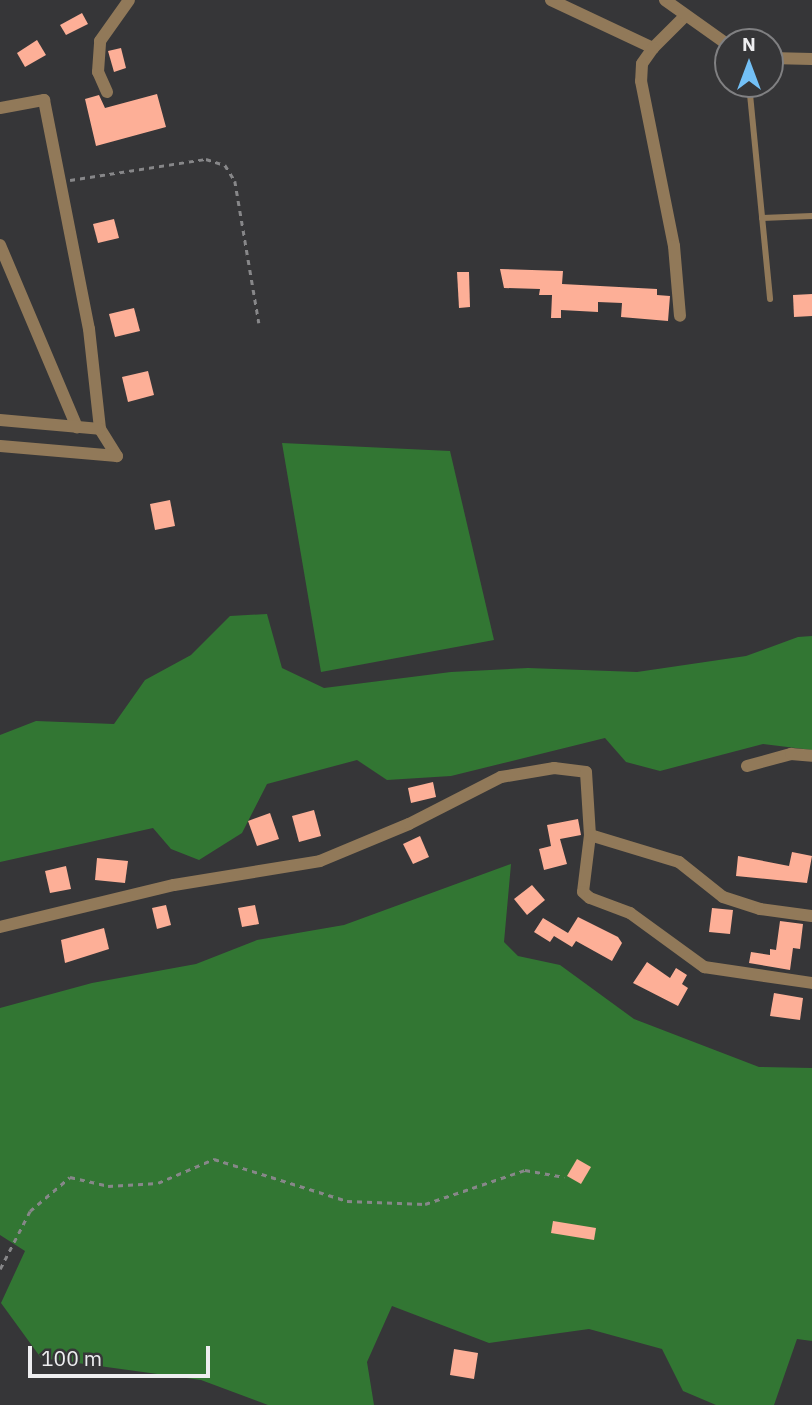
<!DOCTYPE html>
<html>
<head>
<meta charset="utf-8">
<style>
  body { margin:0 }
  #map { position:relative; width:812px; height:1405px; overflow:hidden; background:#363638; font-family:"IBM Plex Sans",sans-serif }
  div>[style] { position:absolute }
  .forest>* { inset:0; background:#327633 }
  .building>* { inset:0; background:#fdaf97 }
  .path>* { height:2.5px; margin-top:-1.25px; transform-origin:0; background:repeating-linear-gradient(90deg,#878789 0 5px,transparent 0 10px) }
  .lane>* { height:6px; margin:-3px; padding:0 3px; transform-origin:3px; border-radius:3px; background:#917959 }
  .street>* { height:12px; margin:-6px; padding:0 6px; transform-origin:6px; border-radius:6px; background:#917959 }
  span { translate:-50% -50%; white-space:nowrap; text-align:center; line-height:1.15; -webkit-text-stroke:7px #363638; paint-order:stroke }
  .north { position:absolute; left:714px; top:28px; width:70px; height:70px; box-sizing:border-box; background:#363638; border:2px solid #808082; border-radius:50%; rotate:0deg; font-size:19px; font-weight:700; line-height:28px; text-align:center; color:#eeeef0 }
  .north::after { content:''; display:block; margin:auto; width:24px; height:32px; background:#73c0f6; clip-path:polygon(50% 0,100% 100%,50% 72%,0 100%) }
  .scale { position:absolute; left:28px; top:1346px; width:182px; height:32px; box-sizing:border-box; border:4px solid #eeeef0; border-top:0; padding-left:9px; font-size:21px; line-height:24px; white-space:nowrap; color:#eeeef0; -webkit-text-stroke:5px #363638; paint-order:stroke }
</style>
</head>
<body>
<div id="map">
  <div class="forest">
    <i style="clip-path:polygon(282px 443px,450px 451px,494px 640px,321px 672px)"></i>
    <i style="clip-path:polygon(267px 614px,282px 668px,324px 688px,451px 672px,528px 668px,637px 672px,746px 656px,798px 637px,812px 636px,812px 750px,763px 744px,660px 771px,626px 762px,605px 738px,451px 776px,387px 780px,357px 760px,267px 784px,242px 833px,199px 860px,171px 849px,153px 828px,0 862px,0 735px,36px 721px,114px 724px,145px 680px,191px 655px,230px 616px)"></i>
    <i style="clip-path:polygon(511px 864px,504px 942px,518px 956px,560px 965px,634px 1019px,759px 1067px,812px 1068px,812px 1341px,797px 1339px,774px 1405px,716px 1405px,683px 1391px,662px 1349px,589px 1329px,489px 1343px,392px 1306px,367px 1362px,374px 1405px,268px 1405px,201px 1380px,41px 1358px,1px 1303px,25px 1251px,0 1235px,0 1008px,92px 983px,196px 964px,257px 940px,344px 925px)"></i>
  </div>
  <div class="building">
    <i style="clip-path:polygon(82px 13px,88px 24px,66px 35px,60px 25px)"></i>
    <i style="clip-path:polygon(37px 40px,46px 55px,25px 67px,17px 53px)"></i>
    <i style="clip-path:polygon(121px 48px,126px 68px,114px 72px,108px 51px)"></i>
    <i style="clip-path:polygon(157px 94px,166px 127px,96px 146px,85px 99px,99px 95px,105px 108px)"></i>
    <i style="clip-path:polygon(114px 219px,119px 238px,98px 243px,93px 224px)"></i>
    <i style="clip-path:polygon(500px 269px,563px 271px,562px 284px,657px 289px,657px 295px,670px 296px,668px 321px,621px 317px,622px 303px,598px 302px,598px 312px,561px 310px,561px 318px,551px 318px,552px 295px,539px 295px,540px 289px,504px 288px)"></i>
    <i style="clip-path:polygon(457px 272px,469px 272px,470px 307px,459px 308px)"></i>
    <i style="clip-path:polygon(812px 294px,812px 316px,794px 317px,793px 295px)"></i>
    <i style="clip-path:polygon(134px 308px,140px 331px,115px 337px,109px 314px)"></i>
    <i style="clip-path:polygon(148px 371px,154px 395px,128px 402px,122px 377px)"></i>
    <i style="clip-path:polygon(170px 500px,175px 526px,155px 530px,150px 504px)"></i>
    <i style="clip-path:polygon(433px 782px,436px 797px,411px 803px,408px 788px)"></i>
    <i style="clip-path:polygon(314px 810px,321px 836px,299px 842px,292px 816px)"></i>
    <i style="clip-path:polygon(270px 813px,279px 839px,257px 846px,248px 821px)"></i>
    <i style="clip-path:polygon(578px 819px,581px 835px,560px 839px,567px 864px,544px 870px,539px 849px,551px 846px,547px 825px)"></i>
    <i style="clip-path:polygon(420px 836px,429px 857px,413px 864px,403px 844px)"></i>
    <i style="clip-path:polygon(792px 852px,812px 856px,807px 883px,736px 876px,738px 856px,789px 866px)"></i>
    <i style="clip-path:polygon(97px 858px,128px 861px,125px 883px,95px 880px)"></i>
    <i style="clip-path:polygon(66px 866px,71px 889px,50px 893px,45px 871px)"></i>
    <i style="clip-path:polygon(532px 885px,545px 900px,527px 915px,514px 899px)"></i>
    <i style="clip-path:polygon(166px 905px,171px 925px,157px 929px,152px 908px)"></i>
    <i style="clip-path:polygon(255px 905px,259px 924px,242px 927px,238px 908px)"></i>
    <i style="clip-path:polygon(712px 908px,733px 910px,730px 934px,709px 932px)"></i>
    <i style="clip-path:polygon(578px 917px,618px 937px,622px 943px,612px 961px,576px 941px,572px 947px,554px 936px,550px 942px,534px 932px,543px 918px,568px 933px)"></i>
    <i style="clip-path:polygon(780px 921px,803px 924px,800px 949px,793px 948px,790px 970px,749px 963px,751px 952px,770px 955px,770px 949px,776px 950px)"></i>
    <i style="clip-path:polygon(104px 928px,109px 949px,65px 963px,61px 940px)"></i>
    <i style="clip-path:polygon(647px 962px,670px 978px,676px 968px,687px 975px,682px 984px,688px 988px,678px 1006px,633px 983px)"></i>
    <i style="clip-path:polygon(774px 993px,803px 998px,800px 1020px,770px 1016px)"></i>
    <i style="clip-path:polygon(577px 1159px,591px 1167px,581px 1184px,567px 1176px)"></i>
    <i style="clip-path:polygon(553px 1221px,596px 1228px,594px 1240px,551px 1233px)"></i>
    <i style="clip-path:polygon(454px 1349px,478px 1353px,474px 1379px,450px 1375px)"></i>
  </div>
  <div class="path">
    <i style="left:70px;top:180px;width:138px;rotate:-8.8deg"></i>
    <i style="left:206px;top:159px;width:20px;rotate:18deg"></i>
    <i style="left:225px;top:165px;width:19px;rotate:58deg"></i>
    <i style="left:235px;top:181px;width:144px;rotate:80.4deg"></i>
    <i style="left:0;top:1269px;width:65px;rotate:-62.7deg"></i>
    <i style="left:30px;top:1211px;width:52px;rotate:-40.4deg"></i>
    <i style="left:70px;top:1177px;width:39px;rotate:13deg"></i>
    <i style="left:108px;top:1186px;width:50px;rotate:-3.4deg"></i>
    <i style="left:158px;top:1183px;width:61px;rotate:-23.2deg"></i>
    <i style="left:214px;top:1159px;width:139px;rotate:17.5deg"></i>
    <i style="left:347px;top:1201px;width:78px;rotate:2.2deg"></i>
    <i style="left:425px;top:1204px;width:106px;rotate:-18.8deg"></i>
    <i style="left:525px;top:1170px;width:40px;rotate:10deg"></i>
  </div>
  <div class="lane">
    <i style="left:749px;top:84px;width:216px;rotate:84.4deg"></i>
    <i style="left:762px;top:218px;width:50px;rotate:-2.3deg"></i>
  </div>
  <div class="street">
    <i style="left:551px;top:0;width:113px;rotate:25.2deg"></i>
    <i style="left:653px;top:48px;width:44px;rotate:-45deg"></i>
    <i style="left:665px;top:0;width:77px;rotate:35.5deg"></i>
    <i style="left:653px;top:48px;width:19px;rotate:125deg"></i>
    <i style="left:642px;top:64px;width:17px;rotate:93deg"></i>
    <i style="left:641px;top:81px;width:168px;rotate:78.7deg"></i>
    <i style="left:674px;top:246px;width:70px;rotate:85.1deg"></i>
    <i style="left:770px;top:58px;width:42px;rotate:1.4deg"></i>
    <i style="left:107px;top:92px;width:22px;rotate:-114deg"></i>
    <i style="left:98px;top:72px;width:31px;rotate:-86deg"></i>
    <i style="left:100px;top:41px;width:50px;rotate:-54.7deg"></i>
    <i style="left:0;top:108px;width:45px;rotate:-10.3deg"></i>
    <i style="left:44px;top:100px;width:233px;rotate:78.9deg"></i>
    <i style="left:89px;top:329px;width:101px;rotate:83.7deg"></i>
    <i style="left:100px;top:429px;width:32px;rotate:58deg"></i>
    <i style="left:117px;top:456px;width:117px;rotate:-175.1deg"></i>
    <i style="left:0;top:245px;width:198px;rotate:67.1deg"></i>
    <i style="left:0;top:420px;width:100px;rotate:5.1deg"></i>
    <i style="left:747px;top:766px;width:46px;rotate:-15.3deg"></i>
    <i style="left:791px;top:754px;width:21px;rotate:5deg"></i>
    <i style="left:590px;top:835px;width:57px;rotate:97deg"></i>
    <i style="left:583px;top:892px;width:9px;rotate:41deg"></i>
    <i style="left:590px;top:898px;width:43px;rotate:20.6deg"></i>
    <i style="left:630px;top:913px;width:92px;rotate:36.1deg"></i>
    <i style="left:704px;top:967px;width:109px;rotate:8.4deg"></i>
    <i style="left:0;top:927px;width:179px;rotate:-13.6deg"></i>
    <i style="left:174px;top:885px;width:148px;rotate:-9.3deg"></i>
    <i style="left:320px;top:861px;width:96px;rotate:-22.6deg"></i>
    <i style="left:409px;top:824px;width:103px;rotate:-27.1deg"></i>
    <i style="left:501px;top:777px;width:54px;rotate:-9.6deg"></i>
    <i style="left:554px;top:768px;width:32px;rotate:7deg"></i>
    <i style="left:586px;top:772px;width:63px;rotate:86.4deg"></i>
    <i style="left:590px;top:835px;width:93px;rotate:16.9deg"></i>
    <i style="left:679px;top:862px;width:56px;rotate:38.5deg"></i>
    <i style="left:723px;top:897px;width:39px;rotate:18deg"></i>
    <i style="left:760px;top:909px;width:52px;rotate:7.7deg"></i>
  </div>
  <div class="north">N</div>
  <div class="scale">100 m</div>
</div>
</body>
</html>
